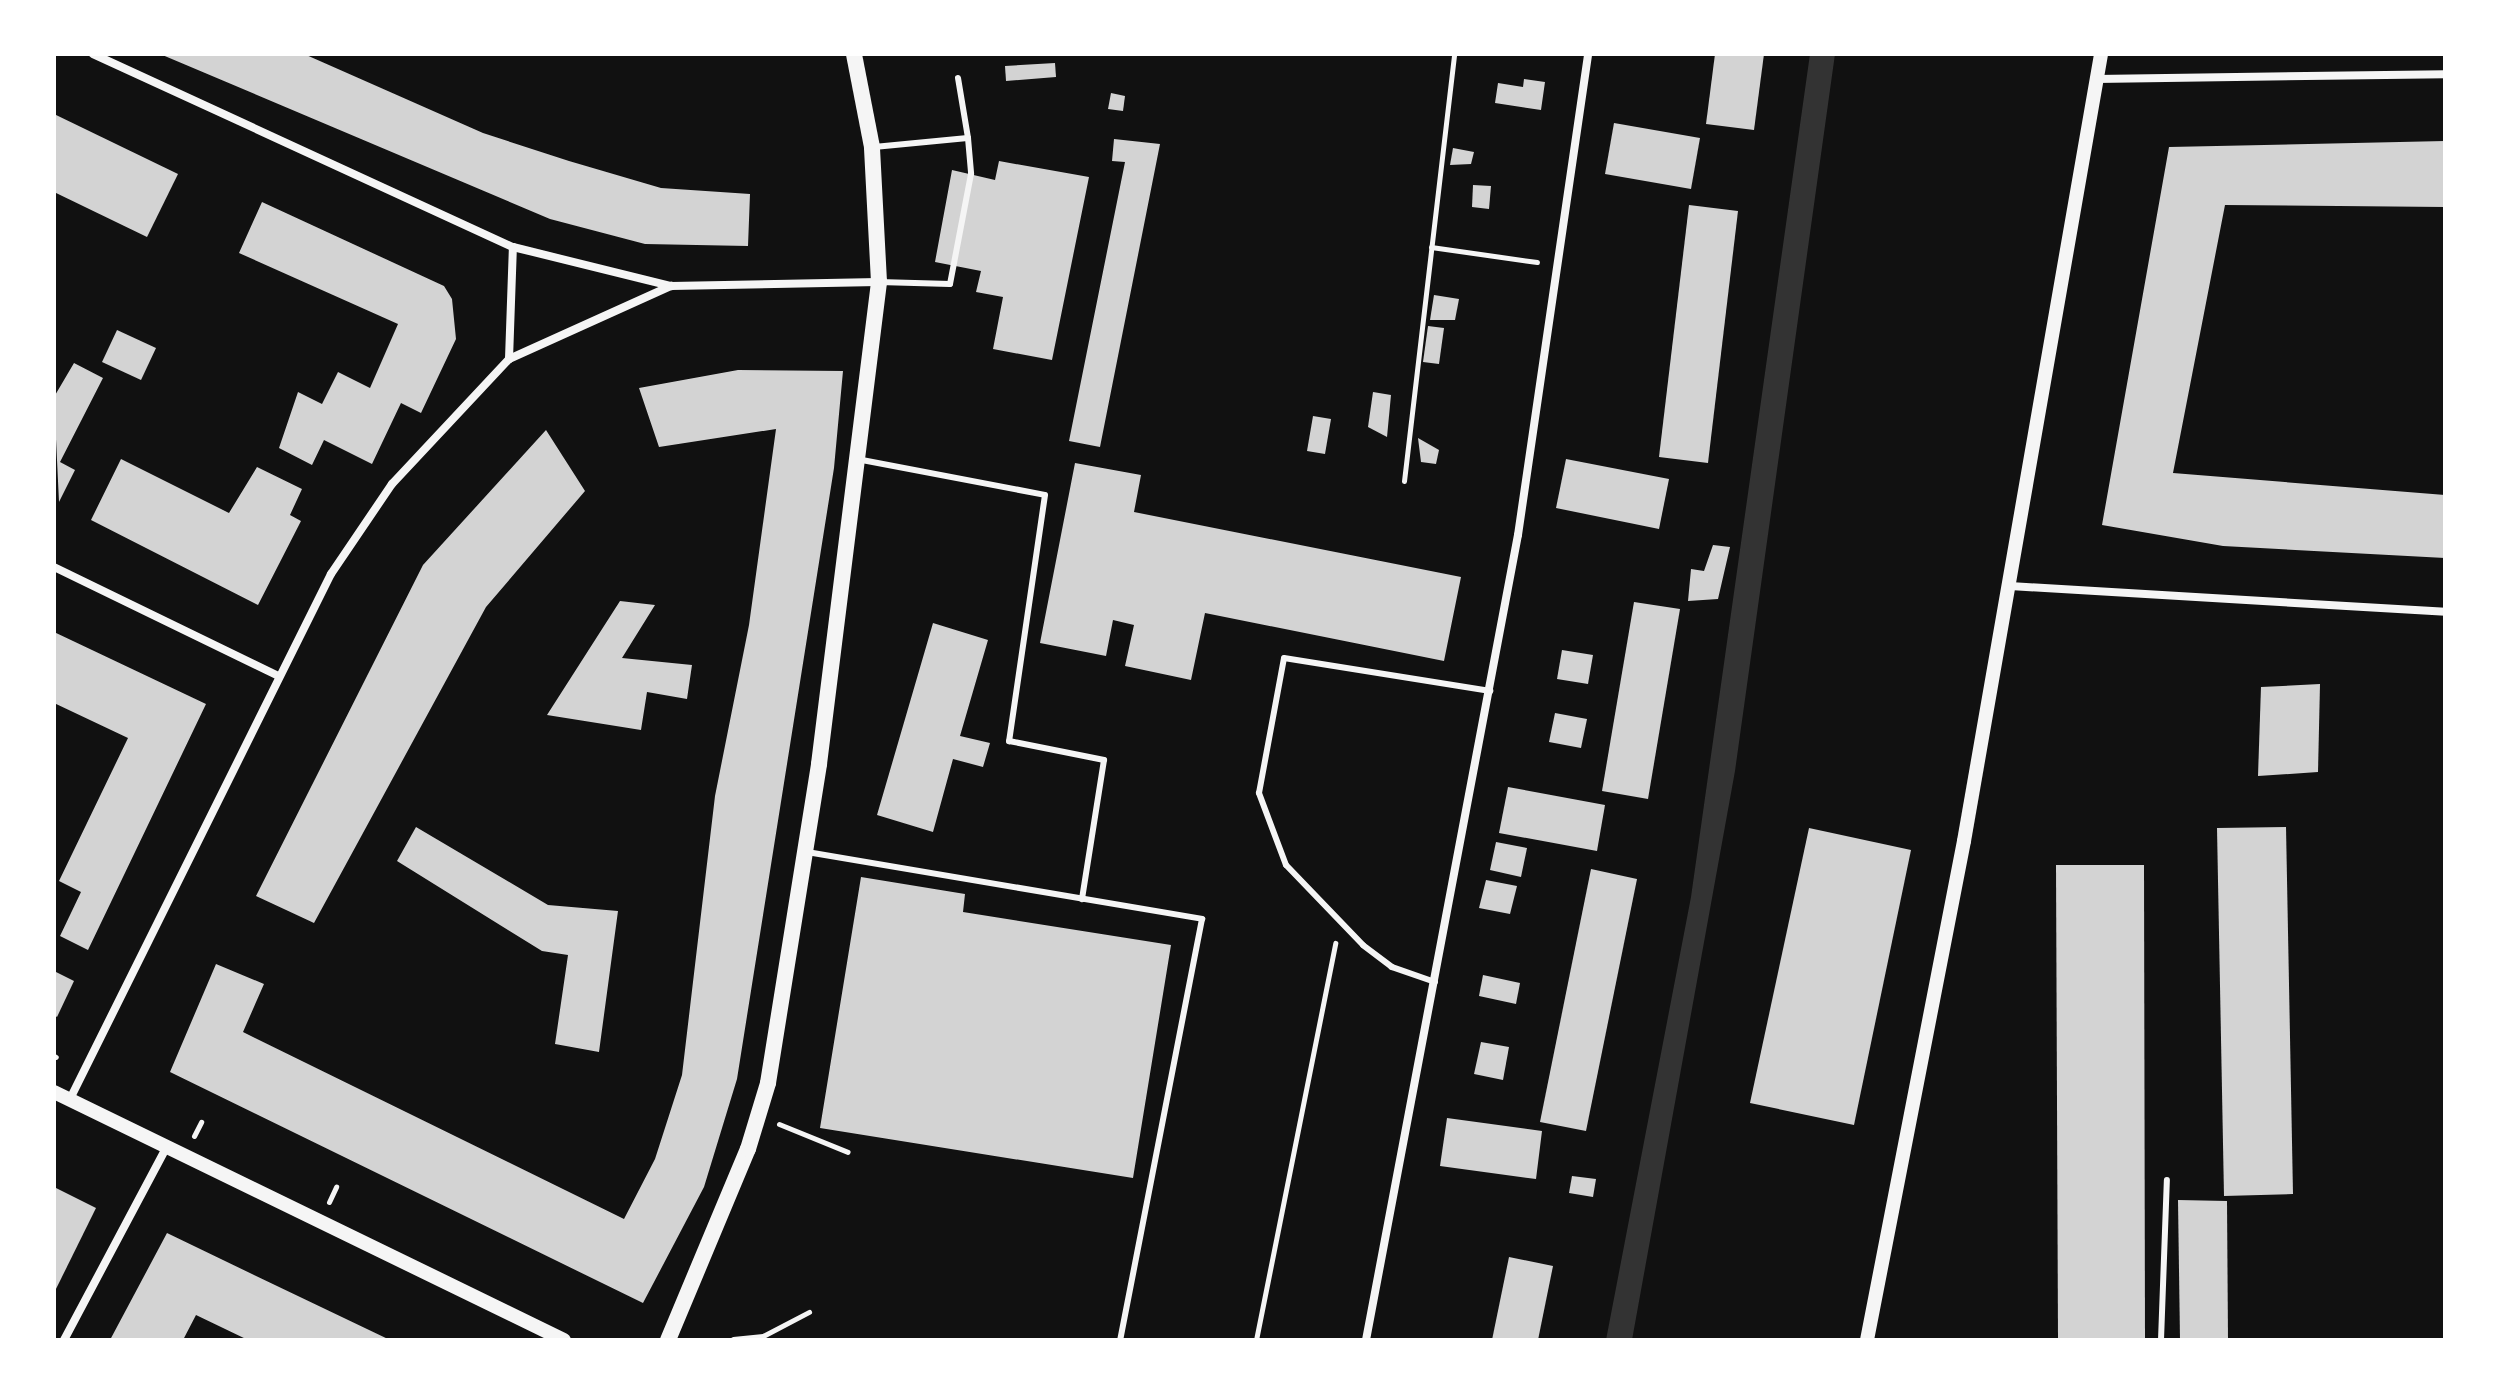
<!DOCTYPE html>
<html>
<head>
<meta charset="utf-8">
<style>
  body { margin:0 }
  #map { position:relative; width:2499px; height:1394px; overflow:hidden; background:#111; font-family:Arial,sans-serif }
  div>[style] { position:absolute }
  .water>* { inset:0; background:#333 }
  .building>* { inset:0; background:#d3d3d3 }
  .path>* { height:5px; margin:-2.5px; padding:0 2.5px; transform-origin:2.5px; border-radius:2.5px; background:#f5f5f5 }
  .service>* { height:6px; margin:-3px; padding:0 3px; transform-origin:3px; border-radius:3px; background:#f5f5f5 }
  .minor>* { height:8px; margin:-4px; padding:0 4px; transform-origin:4px; border-radius:4px; background:#f5f5f5 }
  .tertiary>* { height:14px; margin:-7px; padding:0 7px; transform-origin:7px; border-radius:7px; background:#f5f5f5 }
  .secondary>* { height:16px; margin:-8px; padding:0 8px; transform-origin:8px; border-radius:8px; background:#f5f5f5 }
  span { translate:-50% -50%; white-space:nowrap; text-align:center; line-height:1.15; -webkit-text-stroke:6px #fff; paint-order:stroke }
  .frame { position:absolute; inset:0; border:56px solid #fff; pointer-events:none }
</style>
</head>
<body>
<div id="map">
  <div class="water">
    <i style="clip-path:polygon(1810px 54px,1835px 54px,1735px 771px,1632px 1340px,1606px 1340px,1691px 897px)"></i>
  </div>
  <div class="building">
    <i style="clip-path:polygon(160px 54px,304px 54px,483px 133px,569px 161px,661px 188px,750px 194px,748px 246px,645px 244px,550px 219px)"></i>
    <i style="clip-path:polygon(1715px 54px,1764px 54px,1754px 130px,1706px 124px)"></i>
    <i style="clip-path:polygon(1055px 63px,1056px 77px,1006px 81px,1005px 66px)"></i>
    <i style="clip-path:polygon(1524px 79px,1545px 82px,1541px 110px,1495px 103px,1498px 83px,1523px 87px)"></i>
    <i style="clip-path:polygon(1111px 93px,1125px 96px,1123px 111px,1108px 109px)"></i>
    <i style="clip-path:polygon(54px 114px,178px 174px,147px 237px,54px 192px)"></i>
    <i style="clip-path:polygon(1614px 123px,1700px 138px,1691px 189px,1605px 174px)"></i>
    <i style="clip-path:polygon(1114px 139px,1160px 144px,1100px 447px,1069px 441px,1125px 162px,1112px 161px)"></i>
    <i style="clip-path:polygon(2445px 141px,2445px 207px,2225px 205px,2173px 473px,2445px 495px,2445px 558px,2223px 546px,2102px 525px,2169px 147px)"></i>
    <i style="clip-path:polygon(1453px 148px,1474px 152px,1471px 164px,1450px 165px)"></i>
    <i style="clip-path:polygon(999px 161px,1089px 177px,1052px 360px,993px 349px,1003px 297px,976px 292px,981px 271px,935px 262px,952px 170px,995px 180px)"></i>
    <i style="clip-path:polygon(1473px 185px,1491px 186px,1489px 209px,1472px 207px)"></i>
    <i style="clip-path:polygon(262px 202px,444px 286px,452px 299px,456px 339px,421px 413px,401px 403px,372px 464px,324px 440px,312px 465px,279px 448px,298px 392px,322px 404px,338px 372px,370px 388px,398px 324px,239px 253px)"></i>
    <i style="clip-path:polygon(1689px 205px,1738px 211px,1708px 463px,1659px 457px)"></i>
    <i style="clip-path:polygon(1434px 295px,1459px 299px,1455px 320px,1430px 320px)"></i>
    <i style="clip-path:polygon(1428px 326px,1444px 328px,1439px 364px,1423px 362px)"></i>
    <i style="clip-path:polygon(117px 330px,156px 348px,141px 380px,102px 362px)"></i>
    <i style="clip-path:polygon(74px 363px,103px 378px,60px 462px,75px 470px,59px 502px,54px 397px)"></i>
    <i style="clip-path:polygon(738px 370px,843px 371px,834px 468px,737px 1079px,704px 1187px,643px 1303px,170px 1072px,216px 964px,264px 984px,243px 1032px,624px 1219px,655px 1159px,682px 1075px,715px 796px,749px 625px,776px 429px,659px 447px,639px 388px)"></i>
    <i style="clip-path:polygon(1373px 392px,1391px 395px,1387px 437px,1368px 427px)"></i>
    <i style="clip-path:polygon(1313px 416px,1331px 419px,1325px 454px,1307px 451px)"></i>
    <i style="clip-path:polygon(546px 430px,585px 491px,486px 607px,314px 923px,256px 896px,423px 565px)"></i>
    <i style="clip-path:polygon(1418px 438px,1439px 450px,1436px 464px,1421px 462px)"></i>
    <i style="clip-path:polygon(121px 459px,229px 513px,257px 467px,302px 489px,290px 515px,301px 521px,258px 605px,91px 520px)"></i>
    <i style="clip-path:polygon(1566px 459px,1669px 479px,1659px 529px,1556px 508px)"></i>
    <i style="clip-path:polygon(1075px 463px,1141px 475px,1134px 512px,1461px 577px,1444px 661px,1205px 613px,1191px 680px,1125px 666px,1134px 625px,1113px 620px,1106px 656px,1040px 643px)"></i>
    <i style="clip-path:polygon(1713px 545px,1730px 547px,1718px 599px,1688px 601px,1691px 569px,1704px 571px)"></i>
    <i style="clip-path:polygon(620px 601px,655px 605px,622px 658px,692px 665px,687px 699px,647px 692px,641px 730px,547px 715px)"></i>
    <i style="clip-path:polygon(1634px 602px,1680px 609px,1648px 799px,1602px 791px)"></i>
    <i style="clip-path:polygon(933px 623px,988px 640px,960px 736px,990px 743px,983px 767px,953px 759px,933px 832px,877px 815px)"></i>
    <i style="clip-path:polygon(54px 632px,206px 704px,88px 950px,60px 936px,81px 892px,59px 881px,128px 738px,54px 703px)"></i>
    <i style="clip-path:polygon(1562px 650px,1593px 655px,1588px 684px,1557px 679px)"></i>
    <i style="clip-path:polygon(2320px 684px,2318px 772px,2258px 776px,2261px 687px)"></i>
    <i style="clip-path:polygon(1555px 713px,1587px 719px,1581px 748px,1549px 742px)"></i>
    <i style="clip-path:polygon(1508px 787px,1605px 805px,1597px 851px,1499px 833px)"></i>
    <i style="clip-path:polygon(416px 827px,548px 905px,618px 911px,599px 1052px,555px 1044px,568px 955px,542px 951px,397px 861px)"></i>
    <i style="clip-path:polygon(2286px 827px,2293px 1194px,2224px 1196px,2217px 828px)"></i>
    <i style="clip-path:polygon(1809px 828px,1911px 850px,1854px 1125px,1750px 1103px)"></i>
    <i style="clip-path:polygon(1496px 842px,1527px 848px,1521px 877px,1490px 870px)"></i>
    <i style="clip-path:polygon(2056px 865px,2144px 865px,2145px 1340px,2058px 1340px)"></i>
    <i style="clip-path:polygon(1591px 869px,1637px 879px,1586px 1131px,1540px 1122px)"></i>
    <i style="clip-path:polygon(861px 877px,965px 894px,963px 912px,1171px 945px,1133px 1178px,820px 1128px)"></i>
    <i style="clip-path:polygon(1486px 880px,1517px 886px,1510px 914px,1479px 908px)"></i>
    <i style="clip-path:polygon(54px 971px,74px 981px,57px 1017px,54px 1015px)"></i>
    <i style="clip-path:polygon(1483px 975px,1520px 983px,1516px 1004px,1479px 996px)"></i>
    <i style="clip-path:polygon(1481px 1042px,1509px 1047px,1503px 1080px,1474px 1074px)"></i>
    <i style="clip-path:polygon(1447px 1118px,1542px 1131px,1536px 1179px,1440px 1166px)"></i>
    <i style="clip-path:polygon(1572px 1176px,1596px 1179px,1593px 1197px,1569px 1193px)"></i>
    <i style="clip-path:polygon(54px 1187px,96px 1208px,54px 1293px)"></i>
    <i style="clip-path:polygon(2178px 1200px,2227px 1201px,2228px 1340px,2180px 1340px)"></i>
    <i style="clip-path:polygon(167px 1233px,252px 1274px,390px 1340px,248px 1340px,196px 1315px,183px 1340px,110px 1340px)"></i>
    <i style="clip-path:polygon(1509px 1257px,1553px 1266px,1538px 1340px,1492px 1340px)"></i>
  </div>
  <div class="path">
    <i style="left:1431px;top:247px;width:107px;rotate:8.1deg"></i>
    <i style="left:1404px;top:481px;width:430px;rotate:-83.3deg"></i>
    <i style="left:54px;top:1056px;width:2px;rotate:27deg"></i>
    <i style="left:779px;top:1124px;width:74px;rotate:22.1deg"></i>
    <i style="left:194px;top:1136px;width:16px;rotate:-63deg"></i>
    <i style="left:329px;top:1202px;width:17px;rotate:-65deg"></i>
    <i style="left:733px;top:1339px;width:30px;rotate:-6deg"></i>
    <i style="left:763px;top:1336px;width:52px;rotate:-27.6deg"></i>
    <i style="left:1256px;top:1340px;width:405px;rotate:-78.7deg"></i>
  </div>
  <div class="service">
    <i style="left:958px;top:78px;width:61px;rotate:80.5deg"></i>
    <i style="left:874px;top:147px;width:94px;rotate:-5.5deg"></i>
    <i style="left:968px;top:138px;width:36px;rotate:85deg"></i>
    <i style="left:971px;top:174px;width:112px;rotate:100.8deg"></i>
    <i style="left:950px;top:284px;width:71px;rotate:-178.4deg"></i>
    <i style="left:862px;top:460px;width:186px;rotate:10.8deg"></i>
    <i style="left:1045px;top:495px;width:249px;rotate:98.3deg"></i>
    <i style="left:1009px;top:741px;width:97px;rotate:11.3deg"></i>
    <i style="left:1104px;top:760px;width:141px;rotate:99deg"></i>
    <i style="left:807px;top:852px;width:401px;rotate:9.6deg"></i>
    <i style="left:1202px;top:919px;width:429px;rotate:101deg"></i>
    <i style="left:1435px;top:982px;width:46px;rotate:-160.8deg"></i>
    <i style="left:1392px;top:967px;width:36px;rotate:-143deg"></i>
    <i style="left:1363px;top:945px;width:111px;rotate:-133.9deg"></i>
    <i style="left:1286px;top:865px;width:77px;rotate:-110.6deg"></i>
    <i style="left:1259px;top:793px;width:137px;rotate:-79.5deg"></i>
    <i style="left:1284px;top:658px;width:209px;rotate:9.1deg"></i>
    <i style="left:2161px;top:1340px;width:160px;rotate:-87.9deg"></i>
  </div>
  <div class="minor">
    <i style="left:93px;top:54px;width:462px;rotate:24.7deg"></i>
    <i style="left:513px;top:247px;width:163px;rotate:13.9deg"></i>
    <i style="left:671px;top:286px;width:207px;rotate:-1.1deg"></i>
    <i style="left:2096px;top:79px;width:349px;rotate:-0.8deg"></i>
    <i style="left:509px;top:359px;width:112px;rotate:-88deg"></i>
    <i style="left:54px;top:567px;width:249px;rotate:25.9deg"></i>
    <i style="left:2010px;top:586px;width:436px;rotate:3.4deg"></i>
    <i style="left:70px;top:1099px;width:586px;rotate:-63.57deg"></i>
    <i style="left:331px;top:574px;width:109px;rotate:-55.9deg"></i>
    <i style="left:392px;top:484px;width:171px;rotate:-46.9deg"></i>
    <i style="left:509px;top:359px;width:178px;rotate:-24.3deg"></i>
    <i style="left:64px;top:1340px;width:220px;rotate:-62deg"></i>
    <i style="left:1366px;top:1340px;width:819px;rotate:-79.31deg"></i>
    <i style="left:1518px;top:535px;width:486px;rotate:-81.7deg"></i>
  </div>
  <div class="tertiary">
    <i style="left:54px;top:1092px;width:567px;rotate:25.93deg"></i>
    <i style="left:1867px;top:1340px;width:508px;rotate:-79deg"></i>
    <i style="left:1964px;top:841px;width:799px;rotate:-80.12deg"></i>
  </div>
  <div class="secondary">
    <i style="left:668px;top:1340px;width:207px;rotate:-67.3deg"></i>
    <i style="left:748px;top:1149px;width:69px;rotate:-73.1deg"></i>
    <i style="left:768px;top:1083px;width:323px;rotate:-80.9deg"></i>
    <i style="left:819px;top:764px;width:486px;rotate:-82.9deg"></i>
    <i style="left:879px;top:282px;width:135px;rotate:-93deg"></i>
    <i style="left:872px;top:147px;width:95px;rotate:-101deg"></i>
  </div>
  <div class="frame"></div>
</div>
</body>
</html>
